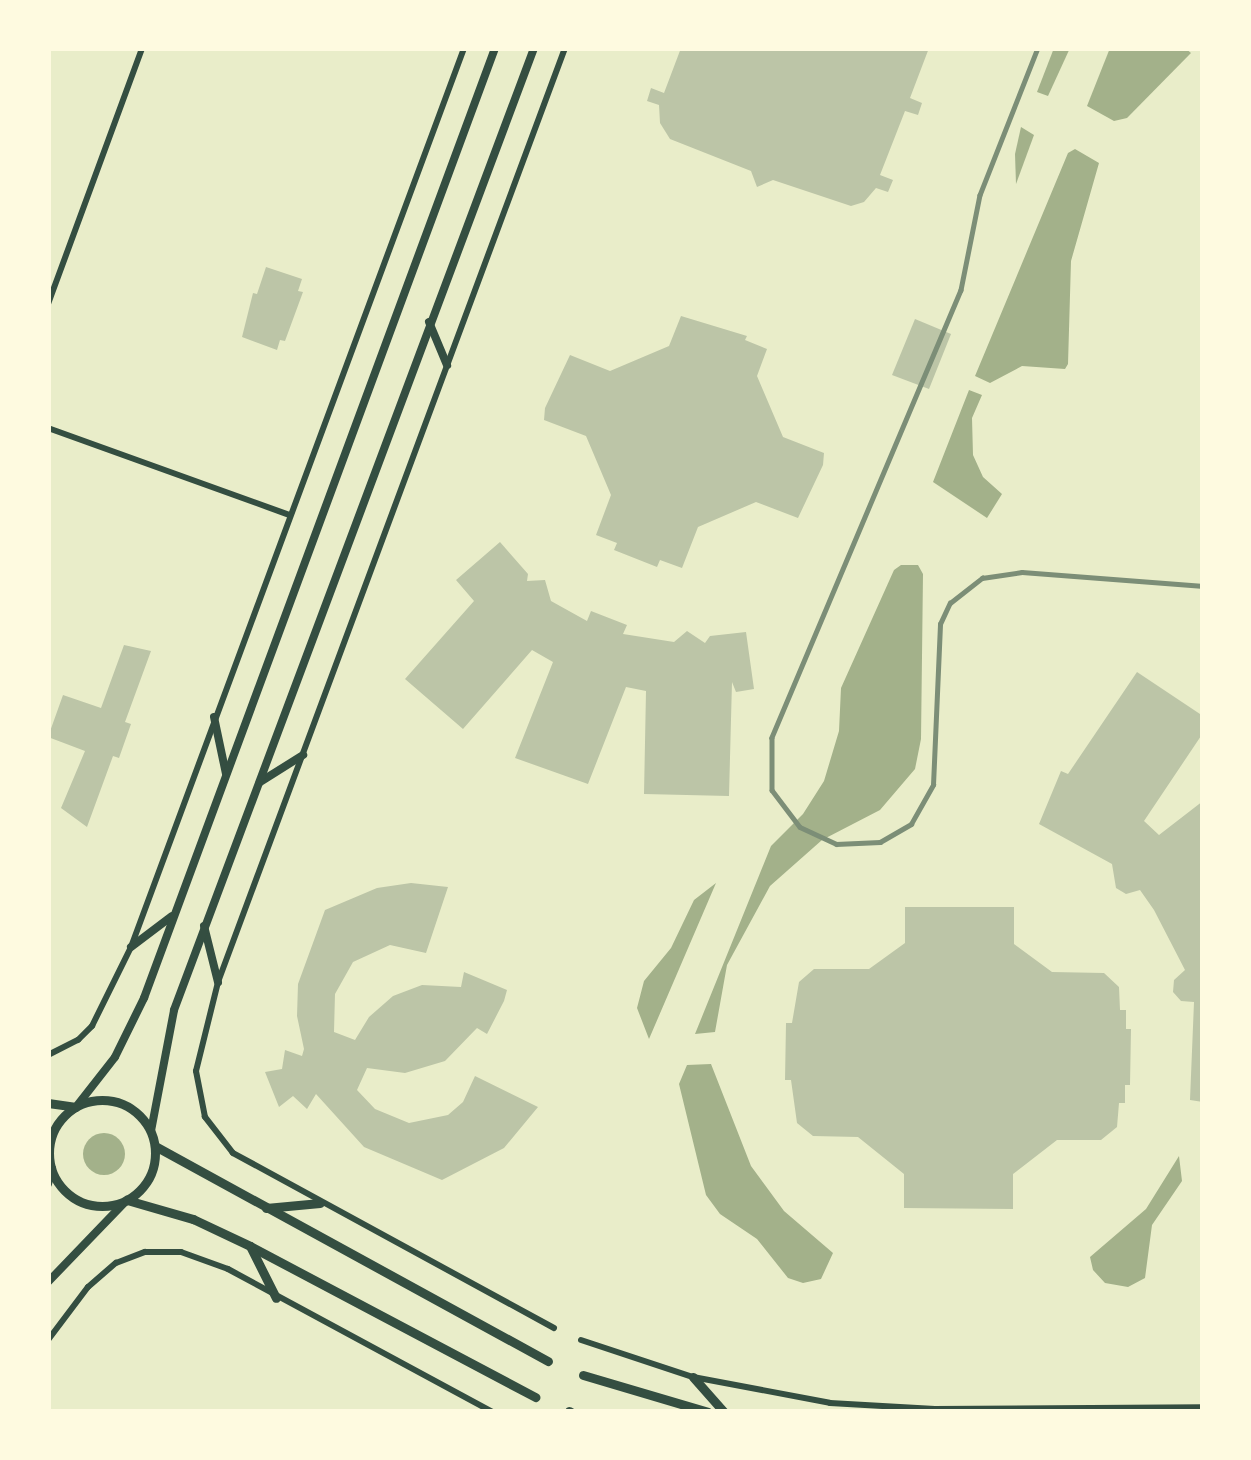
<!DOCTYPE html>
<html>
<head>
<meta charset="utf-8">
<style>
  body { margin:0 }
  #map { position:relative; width:1251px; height:1460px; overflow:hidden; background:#e9edc9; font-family:"IBM Plex Serif",serif }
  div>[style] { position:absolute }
  .water>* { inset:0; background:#a3b18a }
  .round { border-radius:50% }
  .building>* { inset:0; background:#bcc5a7 }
  .minor>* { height:6px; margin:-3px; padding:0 3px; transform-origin:3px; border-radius:3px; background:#344e41 }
  .secondary>* { height:8px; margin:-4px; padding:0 4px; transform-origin:4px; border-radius:4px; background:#344e41 }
  .primary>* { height:9px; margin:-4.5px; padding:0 4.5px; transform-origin:4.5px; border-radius:4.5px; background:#344e41 }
  .primary>.ring { margin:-4.5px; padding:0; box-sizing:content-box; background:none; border:9px solid #344e41; border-radius:50% }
  .rail>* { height:4.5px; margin:-2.25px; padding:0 2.25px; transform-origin:2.25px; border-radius:2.25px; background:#7c8e77 }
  span { translate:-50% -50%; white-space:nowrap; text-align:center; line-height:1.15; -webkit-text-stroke:9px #fefae0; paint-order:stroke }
  .frame { position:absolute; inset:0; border:51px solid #fefae0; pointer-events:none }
</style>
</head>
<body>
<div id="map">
  <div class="water">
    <i style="clip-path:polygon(1054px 48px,1070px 48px,1048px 96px,1037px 92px)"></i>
    <i style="clip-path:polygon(1110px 48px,1185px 48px,1191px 53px,1127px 118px,1114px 121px,1087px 106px)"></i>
    <i style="clip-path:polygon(1021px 127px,1034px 135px,1016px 184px,1015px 154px)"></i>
    <i style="clip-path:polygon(1075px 149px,1099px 163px,1071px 261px,1068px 364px,1065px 369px,1022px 366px,990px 383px,975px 376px,1068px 153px)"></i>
    <i style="clip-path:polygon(969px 390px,982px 395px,972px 418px,973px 455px,983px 477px,1002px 494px,987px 518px,933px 482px)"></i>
    <i style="clip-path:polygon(901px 565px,918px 565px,923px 574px,921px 739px,915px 769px,880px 810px,822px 840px,770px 886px,727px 965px,715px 1032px,695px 1034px,771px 846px,803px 814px,824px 781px,839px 731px,841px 688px,894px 570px)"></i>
    <i style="clip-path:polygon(716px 883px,649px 1039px,637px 1008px,644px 981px,671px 948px,694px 900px)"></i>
    <i style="clip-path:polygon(711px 1064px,751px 1166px,784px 1211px,833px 1253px,821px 1279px,803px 1283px,788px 1278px,757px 1239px,720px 1214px,706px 1195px,679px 1084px,687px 1065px)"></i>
    <i class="round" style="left:83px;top:1133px;width:42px;height:42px"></i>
    <i style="clip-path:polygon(1179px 1156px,1182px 1181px,1152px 1225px,1145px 1278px,1128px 1287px,1105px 1283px,1093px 1270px,1090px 1257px,1146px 1209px)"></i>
  </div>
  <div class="building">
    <i style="clip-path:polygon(681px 48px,929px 48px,910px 98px,922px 103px,918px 115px,905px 111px,880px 175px,893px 180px,888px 192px,876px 188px,864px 202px,851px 206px,773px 180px,757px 187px,751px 171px,670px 139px,660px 123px,659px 105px,647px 101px,651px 88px,664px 93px)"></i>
    <i style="clip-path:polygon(266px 267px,302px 279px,298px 291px,303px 292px,285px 341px,280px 340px,277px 350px,242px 337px,253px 293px,257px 294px)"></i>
    <i style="clip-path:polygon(681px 316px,747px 336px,745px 340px,767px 349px,757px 376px,783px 437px,824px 453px,823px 465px,798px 518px,756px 502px,698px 527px,682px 568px,660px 560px,657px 567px,614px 550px,617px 543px,596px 535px,611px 495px,586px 436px,544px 420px,545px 408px,570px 355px,610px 371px,669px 346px)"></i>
    <i style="clip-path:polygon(915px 319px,951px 334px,929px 389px,892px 375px)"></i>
    <i style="clip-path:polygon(500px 542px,528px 574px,527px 581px,545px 580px,551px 601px,587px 621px,591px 611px,627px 625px,623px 634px,674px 642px,687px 631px,705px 643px,710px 636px,746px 632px,754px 689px,736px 692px,732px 682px,729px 796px,644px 794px,646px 691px,626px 687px,588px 784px,515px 758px,553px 662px,532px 650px,463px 729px,405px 679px,474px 601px,456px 580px)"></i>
    <i style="clip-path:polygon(124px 645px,151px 651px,125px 722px,131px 724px,119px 758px,113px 756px,87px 827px,61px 808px,85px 751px,48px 737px,63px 695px,101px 708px)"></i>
    <i style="clip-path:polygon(1137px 672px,1203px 716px,1203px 733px,1144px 821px,1159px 835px,1203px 801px,1203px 1102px,1190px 1100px,1194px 1002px,1181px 1001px,1173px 992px,1174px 980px,1185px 970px,1154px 910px,1140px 890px,1126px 894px,1116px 888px,1112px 864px,1039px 824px,1061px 771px,1068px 774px)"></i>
    <i style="clip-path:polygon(411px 883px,448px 887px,426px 953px,390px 945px,353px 962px,335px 994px,334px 1032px,355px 1040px,369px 1017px,393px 996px,422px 985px,461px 987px,464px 972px,507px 990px,504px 1001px,487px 1034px,477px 1028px,445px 1061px,405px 1073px,367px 1068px,357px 1090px,375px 1109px,409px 1123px,448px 1115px,463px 1102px,475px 1076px,538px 1107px,504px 1148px,442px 1180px,364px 1147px,316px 1094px,307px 1109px,293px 1096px,279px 1107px,265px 1072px,282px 1069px,285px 1050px,302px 1056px,304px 1049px,297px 1016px,298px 984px,325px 910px,377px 888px)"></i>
    <i style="clip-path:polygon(905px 907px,1014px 907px,1014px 944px,1052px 972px,1104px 973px,1119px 987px,1120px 1010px,1126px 1010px,1126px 1029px,1131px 1029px,1130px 1085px,1125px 1085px,1125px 1103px,1119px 1103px,1117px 1127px,1101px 1140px,1057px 1140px,1013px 1174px,1013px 1209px,904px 1208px,904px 1174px,858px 1137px,813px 1136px,797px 1123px,791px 1080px,785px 1080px,786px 1023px,792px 1023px,799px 982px,814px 969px,869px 969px,905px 943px)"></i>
  </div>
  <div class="minor">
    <i style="left:48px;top:304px;width:273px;rotate:-69.8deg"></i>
    <i style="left:48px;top:428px;width:257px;rotate:19.8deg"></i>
    <i style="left:48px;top:1055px;width:34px;rotate:-27deg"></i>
    <i style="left:78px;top:1040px;width:20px;rotate:-45deg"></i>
    <i style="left:92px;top:1026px;width:88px;rotate:-63.7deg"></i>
    <i style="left:131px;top:947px;width:959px;rotate:-69.67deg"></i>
    <i style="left:554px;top:1328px;width:366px;rotate:-151.4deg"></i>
    <i style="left:233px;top:1153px;width:46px;rotate:-127.9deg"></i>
    <i style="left:205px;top:1117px;width:47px;rotate:-101.1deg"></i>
    <i style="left:196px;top:1071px;width:92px;rotate:-76.1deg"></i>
    <i style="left:218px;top:982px;width:996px;rotate:-69.62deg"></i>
    <i style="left:48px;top:1340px;width:66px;rotate:-53deg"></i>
    <i style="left:88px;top:1287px;width:37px;rotate:-41deg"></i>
    <i style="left:116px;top:1263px;width:31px;rotate:-21deg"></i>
    <i style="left:145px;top:1252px;width:36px"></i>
    <i style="left:181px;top:1252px;width:50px;rotate:19.9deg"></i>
    <i style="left:228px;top:1269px;width:300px;rotate:28.4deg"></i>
    <i style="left:581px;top:1340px;width:118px;rotate:18.3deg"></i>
    <i style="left:693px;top:1377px;width:139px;rotate:10.7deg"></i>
    <i style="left:830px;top:1403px;width:105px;rotate:3.3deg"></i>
    <i style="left:935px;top:1409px;width:268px;rotate:-0.4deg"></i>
  </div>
  <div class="secondary">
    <i style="left:429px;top:322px;width:47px;rotate:67.3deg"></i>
    <i style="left:214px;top:717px;width:58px;rotate:78.1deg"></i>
    <i style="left:260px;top:782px;width:51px;rotate:-32.1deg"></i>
    <i style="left:204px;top:926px;width:58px;rotate:76deg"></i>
    <i style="left:131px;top:947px;width:51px;rotate:-37.1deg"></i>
    <i style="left:76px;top:1107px;width:63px;rotate:-52deg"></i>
    <i style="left:115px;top:1057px;width:66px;rotate:-63.8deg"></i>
    <i style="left:144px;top:998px;width:1013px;rotate:-69.72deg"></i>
    <i style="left:151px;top:1131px;width:123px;rotate:-79.2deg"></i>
    <i style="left:174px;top:1010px;width:1027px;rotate:-69.48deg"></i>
    <i style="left:48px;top:1184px;width:16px;rotate:-75deg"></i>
    <i style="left:48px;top:1282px;width:114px;rotate:-46.1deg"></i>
  </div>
  <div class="primary">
    <i class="ring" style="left:49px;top:1100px;width:97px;height:97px"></i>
    <i style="left:48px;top:1103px;width:28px;rotate:8deg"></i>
    <i style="left:155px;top:1146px;width:448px;rotate:28.7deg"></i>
    <i style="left:127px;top:1200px;width:69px;rotate:16.1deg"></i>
    <i style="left:193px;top:1219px;width:63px;rotate:25.3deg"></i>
    <i style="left:250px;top:1246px;width:323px;rotate:27.9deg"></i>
    <i style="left:266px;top:1208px;width:54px;rotate:-5.3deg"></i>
    <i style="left:250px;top:1246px;width:58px;rotate:63.4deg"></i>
    <i style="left:583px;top:1375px;width:130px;rotate:16.5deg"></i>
    <i style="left:693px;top:1377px;width:47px;rotate:48.5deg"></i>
    <i style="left:569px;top:1411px;width:2px;rotate:27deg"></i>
  </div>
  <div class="rail">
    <i style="left:1038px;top:48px;width:158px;rotate:111.5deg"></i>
    <i style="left:980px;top:195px;width:97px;rotate:101.3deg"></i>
    <i style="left:961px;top:290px;width:486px;rotate:112.9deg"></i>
    <i style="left:772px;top:738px;width:52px;rotate:90deg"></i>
    <i style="left:772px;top:790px;width:46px;rotate:52.9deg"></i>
    <i style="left:800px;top:827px;width:40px;rotate:25deg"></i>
    <i style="left:836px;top:844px;width:44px;rotate:-2.6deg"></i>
    <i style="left:880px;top:842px;width:36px;rotate:-30deg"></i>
    <i style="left:911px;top:824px;width:45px;rotate:-60.6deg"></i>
    <i style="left:933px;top:785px;width:161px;rotate:-87.5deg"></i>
    <i style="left:940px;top:624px;width:23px;rotate:-65deg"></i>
    <i style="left:950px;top:603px;width:41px;rotate:-38deg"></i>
    <i style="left:982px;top:578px;width:40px;rotate:-8.5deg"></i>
    <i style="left:1022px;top:572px;width:182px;rotate:4.4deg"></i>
  </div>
  <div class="frame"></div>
</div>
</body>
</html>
